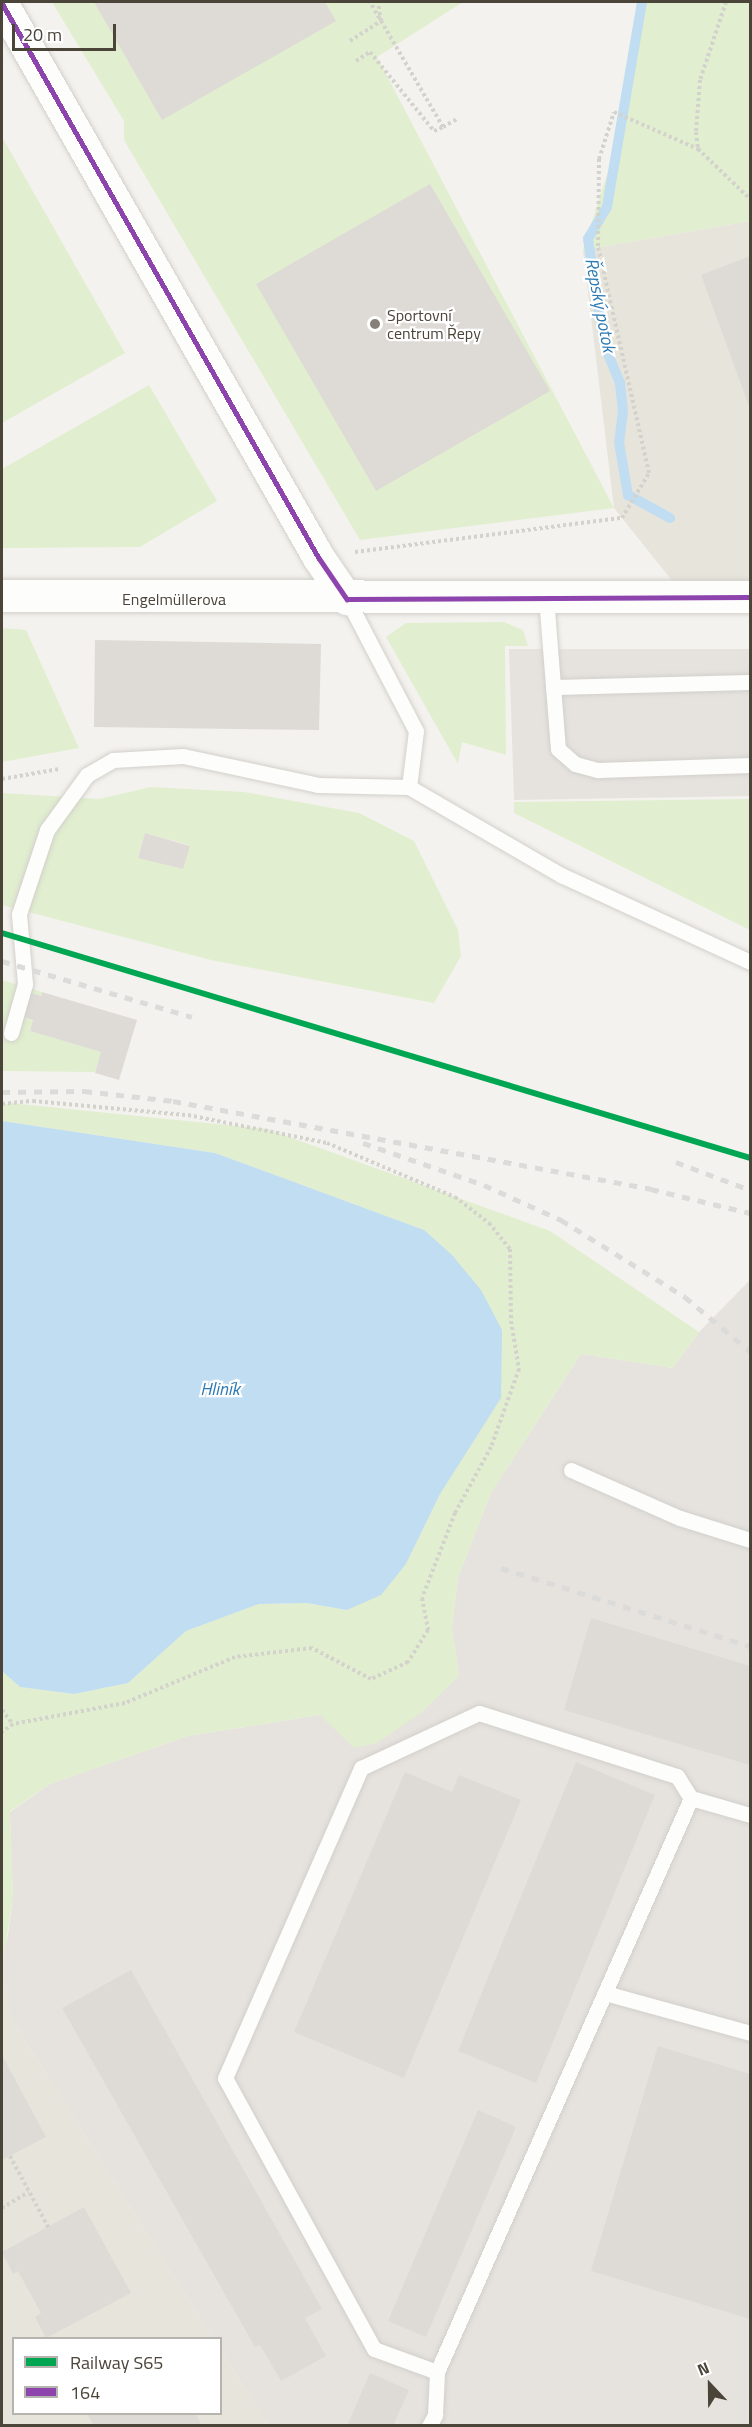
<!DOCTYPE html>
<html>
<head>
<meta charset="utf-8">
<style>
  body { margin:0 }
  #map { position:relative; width:752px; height:2427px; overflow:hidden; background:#f4f2ee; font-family:"Titillium Web",sans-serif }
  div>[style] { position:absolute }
  .residential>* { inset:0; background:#e7e4dc }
  .industrial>* { inset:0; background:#e6e2de }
  .green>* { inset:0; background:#e1eecf }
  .parking>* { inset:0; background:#e6e3df }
  .water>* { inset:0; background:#c0ddf1 }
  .stream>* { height:10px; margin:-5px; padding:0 5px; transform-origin:5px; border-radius:5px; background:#c0ddf1 }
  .building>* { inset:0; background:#dedbd6 }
  .path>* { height:4px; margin-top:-2px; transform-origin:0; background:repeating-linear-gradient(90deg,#d3d2cc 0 3px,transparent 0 6px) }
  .roads { filter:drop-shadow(0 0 2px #d2d0cb) drop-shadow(0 0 2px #d2d0cb) }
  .service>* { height:15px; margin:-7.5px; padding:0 7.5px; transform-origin:7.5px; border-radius:7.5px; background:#fdfdfc }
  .minor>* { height:32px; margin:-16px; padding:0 16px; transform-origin:16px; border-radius:16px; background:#fdfdfc }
  .rail>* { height:4.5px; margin-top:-2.25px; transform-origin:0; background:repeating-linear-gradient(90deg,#dbdbda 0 8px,transparent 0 16px) }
  .bus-1>* { height:4.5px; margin:-2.25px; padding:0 2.25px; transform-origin:2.25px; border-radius:2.25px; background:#8e44ad }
  .rail-1>* { height:6px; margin:-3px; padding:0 3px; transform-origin:3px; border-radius:3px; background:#00a651 }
  .dots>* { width:16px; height:16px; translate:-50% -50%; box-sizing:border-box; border:3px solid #fff; border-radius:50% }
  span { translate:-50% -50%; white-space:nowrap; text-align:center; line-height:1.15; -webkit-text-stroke:4.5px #fff; paint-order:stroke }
  .poi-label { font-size:16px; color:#4b4439 }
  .left { translate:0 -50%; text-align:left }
  .street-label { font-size:16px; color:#4b4439 }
  .water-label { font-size:18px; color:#2e7ab2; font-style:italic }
  .frame { position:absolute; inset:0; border:3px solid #4b4439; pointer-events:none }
  .legend { position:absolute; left:12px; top:2337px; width:210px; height:78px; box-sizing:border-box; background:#fff; border:2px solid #b7b4b0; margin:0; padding:8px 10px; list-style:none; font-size:18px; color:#4b4439 }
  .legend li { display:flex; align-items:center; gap:12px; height:30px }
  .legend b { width:30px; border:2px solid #b7b4b0 }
  .north { position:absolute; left:680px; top:2355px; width:60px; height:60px; -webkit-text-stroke:4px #fff; paint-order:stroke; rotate:338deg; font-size:16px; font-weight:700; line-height:24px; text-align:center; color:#4b4439 }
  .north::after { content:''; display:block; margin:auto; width:21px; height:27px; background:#4b4439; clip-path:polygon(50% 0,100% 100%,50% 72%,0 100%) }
  .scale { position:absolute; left:12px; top:24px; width:104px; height:27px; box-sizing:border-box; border:3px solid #4b4439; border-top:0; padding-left:8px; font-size:18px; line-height:21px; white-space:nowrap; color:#4b4439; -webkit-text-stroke:4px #fff; paint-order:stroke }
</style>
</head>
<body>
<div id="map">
  <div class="residential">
    <i style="clip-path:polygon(750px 221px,750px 582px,673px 582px,614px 508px,583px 250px)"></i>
    <i style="clip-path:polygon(2px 1819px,11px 2018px,213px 2338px,14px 2338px,14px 2414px,220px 2414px,221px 2350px,268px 2425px,2px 2425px)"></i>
  </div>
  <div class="industrial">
    <i style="clip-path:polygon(750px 1280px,750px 2425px,268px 2425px,221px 2350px,220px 2338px,213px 2338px,11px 2018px,4px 1966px,13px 1896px,10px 1812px,50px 1784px,188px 1736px,320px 1715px,459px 1676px,452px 1628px,458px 1578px,491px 1493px,581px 1354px,673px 1368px,699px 1332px)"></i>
  </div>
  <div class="green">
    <i style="clip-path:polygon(52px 2px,463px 2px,377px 57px,614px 508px,360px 540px,124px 140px,124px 121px)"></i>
    <i style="clip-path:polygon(640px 2px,750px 2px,750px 221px,583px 250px,620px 134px)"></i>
    <i style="clip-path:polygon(2px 137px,125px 353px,2px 423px)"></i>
    <i style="clip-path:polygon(149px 385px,217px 501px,140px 547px,2px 548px,2px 469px)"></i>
    <i style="clip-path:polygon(504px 622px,523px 630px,528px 646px,505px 646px,506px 755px,462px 742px,458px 764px,386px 637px,406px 623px)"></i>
    <i style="clip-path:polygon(2px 628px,26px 630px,79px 748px,2px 762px)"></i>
    <i style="clip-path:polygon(evenodd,151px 787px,244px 792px,359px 813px,414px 841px,458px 930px,461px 956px,434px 1003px,211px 960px,2px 905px,2px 793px,99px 799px,151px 787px,145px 833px,189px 845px,183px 869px,138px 857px,145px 833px)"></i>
    <i style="clip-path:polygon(750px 799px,750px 930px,514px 813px,514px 802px)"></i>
    <i style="clip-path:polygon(2px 980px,42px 992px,40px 996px,31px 993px,23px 1017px,33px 1020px,30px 1031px,102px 1052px,95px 1072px,2px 1071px)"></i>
    <i style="clip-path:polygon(10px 1103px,267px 1129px,550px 1231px,699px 1332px,673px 1368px,581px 1354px,491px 1493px,458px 1578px,452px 1628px,459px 1676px,421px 1713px,377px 1743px,354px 1748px,320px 1715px,188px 1736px,50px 1784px,10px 1811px,13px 1896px,2px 1967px,2px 1671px,20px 1687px,74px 1694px,128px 1683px,186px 1631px,259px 1604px,306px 1603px,347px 1610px,406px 1564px,440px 1494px,424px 1230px,215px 1153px,2px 1121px,2px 1105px)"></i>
  </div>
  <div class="parking">
    <i style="clip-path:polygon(509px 649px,750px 649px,750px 796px,514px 800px)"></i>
    <i style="clip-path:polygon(592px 1355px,704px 1395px,750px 1422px,750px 1632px,483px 1554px,494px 1488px)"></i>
  </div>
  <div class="water">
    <i style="clip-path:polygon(2px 1121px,215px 1153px,424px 1230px,452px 1255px,481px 1290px,502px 1330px,501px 1398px,440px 1494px,406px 1564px,381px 1595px,347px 1610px,306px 1603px,259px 1604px,186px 1631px,128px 1683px,74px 1694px,20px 1687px,2px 1671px)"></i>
  </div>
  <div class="stream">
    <i style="left:642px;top:2px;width:208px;rotate:99.7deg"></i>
    <i style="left:607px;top:207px;width:37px;rotate:121deg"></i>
    <i style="left:588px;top:239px;width:106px;rotate:81.3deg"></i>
    <i style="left:604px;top:344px;width:42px;rotate:67.7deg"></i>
    <i style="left:620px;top:383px;width:28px;rotate:84deg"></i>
    <i style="left:623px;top:411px;width:31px;rotate:97deg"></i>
    <i style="left:619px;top:442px;width:54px;rotate:80.4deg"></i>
    <i style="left:628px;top:495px;width:48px;rotate:28.7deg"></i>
  </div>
  <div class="building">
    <i style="clip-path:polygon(94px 2px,325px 2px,336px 21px,162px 120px)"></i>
    <i style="clip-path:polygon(430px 184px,550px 391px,376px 491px,256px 284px)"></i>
    <i style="clip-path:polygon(750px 256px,750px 409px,701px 275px)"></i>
    <i style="clip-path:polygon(95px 640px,321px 644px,319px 730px,94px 727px)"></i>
    <i style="clip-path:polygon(145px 833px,190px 846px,183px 869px,138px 858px)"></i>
    <i style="clip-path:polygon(42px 992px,137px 1020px,119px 1080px,95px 1073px,101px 1052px,30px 1031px,33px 1020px,24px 1017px,31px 993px,41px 996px)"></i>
    <i style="clip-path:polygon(591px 1618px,750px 1666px,750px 1765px,564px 1710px)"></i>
    <i style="clip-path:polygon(576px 1762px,655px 1795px,536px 2083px,458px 2051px)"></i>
    <i style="clip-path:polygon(405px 1772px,452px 1792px,459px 1775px,521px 1800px,404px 2078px,294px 2032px)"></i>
    <i style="clip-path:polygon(131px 1970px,322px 2309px,305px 2318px,326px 2356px,281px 2381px,260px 2345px,255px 2347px,62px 2008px)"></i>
    <i style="clip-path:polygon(658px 2046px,750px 2074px,750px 2319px,591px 2271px)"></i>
    <i style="clip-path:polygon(2px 2055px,46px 2137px,2px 2160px)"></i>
    <i style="clip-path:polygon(478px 2110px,516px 2127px,426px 2337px,388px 2321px)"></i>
    <i style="clip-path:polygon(84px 2207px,131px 2293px,46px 2338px,35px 2317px,41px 2313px,18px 2271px,13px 2274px,2px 2252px)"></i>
    <i style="clip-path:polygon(370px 2373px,409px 2390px,393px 2426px,347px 2426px)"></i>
    <i style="clip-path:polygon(87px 2414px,196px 2414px,202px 2426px,94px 2426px)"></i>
  </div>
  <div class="path">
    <i style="left:726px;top:2px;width:82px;rotate:108.4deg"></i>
    <i style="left:700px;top:80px;width:52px;rotate:94.4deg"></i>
    <i style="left:696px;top:132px;width:17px;rotate:83deg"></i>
    <i style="left:698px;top:149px;width:72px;rotate:43.9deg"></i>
    <i style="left:350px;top:41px;width:37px;rotate:-33deg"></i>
    <i style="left:381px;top:21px;width:19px;rotate:-99deg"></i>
    <i style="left:356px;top:61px;width:17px;rotate:-33deg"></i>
    <i style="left:370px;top:52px;width:102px;rotate:51deg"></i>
    <i style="left:434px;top:131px;width:10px;rotate:-24deg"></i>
    <i style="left:443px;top:127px;width:145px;rotate:-120.3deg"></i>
    <i style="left:443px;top:127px;width:16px;rotate:-30deg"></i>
    <i style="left:355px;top:552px;width:269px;rotate:-7.3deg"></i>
    <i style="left:622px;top:518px;width:52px;rotate:-59deg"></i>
    <i style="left:649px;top:473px;width:233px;rotate:-102.7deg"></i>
    <i style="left:598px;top:246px;width:87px;rotate:-89.3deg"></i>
    <i style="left:599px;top:159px;width:49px;rotate:-72.3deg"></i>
    <i style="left:614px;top:112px;width:92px;rotate:23.8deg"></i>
    <i style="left:2px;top:779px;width:58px;rotate:-10deg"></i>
    <i style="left:2px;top:1104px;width:31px;rotate:-6deg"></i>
    <i style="left:33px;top:1101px;width:156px;rotate:5.2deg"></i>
    <i style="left:188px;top:1115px;width:142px;rotate:11.4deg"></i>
    <i style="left:327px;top:1143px;width:139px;rotate:22.9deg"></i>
    <i style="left:455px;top:1197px;width:43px;rotate:37.4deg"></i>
    <i style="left:489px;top:1223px;width:33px;rotate:51deg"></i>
    <i style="left:510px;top:1249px;width:72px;rotate:89.2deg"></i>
    <i style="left:511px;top:1321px;width:49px;rotate:80.5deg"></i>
    <i style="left:519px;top:1369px;width:83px;rotate:109.7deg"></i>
    <i style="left:491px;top:1447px;width:75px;rotate:118.6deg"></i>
    <i style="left:455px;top:1513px;width:91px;rotate:111.2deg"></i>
    <i style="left:422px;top:1598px;width:33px;rotate:79deg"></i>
    <i style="left:428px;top:1630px;width:38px;rotate:122deg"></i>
    <i style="left:408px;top:1662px;width:41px;rotate:155.3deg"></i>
    <i style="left:371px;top:1679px;width:67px;rotate:-152.3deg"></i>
    <i style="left:312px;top:1648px;width:78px;rotate:173.3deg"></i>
    <i style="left:235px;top:1657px;width:119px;rotate:157.3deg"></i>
    <i style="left:125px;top:1703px;width:114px;rotate:169.4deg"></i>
    <i style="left:13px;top:1724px;width:14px;rotate:144deg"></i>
    <i style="left:2px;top:1710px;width:18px;rotate:52deg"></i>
    <i style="left:10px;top:2156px;width:81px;rotate:61.8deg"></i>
    <i style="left:2px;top:2208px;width:31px;rotate:-31deg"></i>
  </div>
  <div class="roads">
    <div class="service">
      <i style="left:546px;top:597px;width:152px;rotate:85.5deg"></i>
      <i style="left:558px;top:749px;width:23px;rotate:41deg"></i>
      <i style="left:575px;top:764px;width:24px;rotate:15deg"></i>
      <i style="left:598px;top:770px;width:152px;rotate:-1.9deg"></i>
      <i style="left:553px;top:687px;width:197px;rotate:-1.5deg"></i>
      <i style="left:409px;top:787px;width:176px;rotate:30.1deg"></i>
      <i style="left:561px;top:875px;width:208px;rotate:24.7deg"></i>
      <i style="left:11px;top:1033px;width:51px;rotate:-74.1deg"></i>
      <i style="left:25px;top:984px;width:70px;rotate:-94.9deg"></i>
      <i style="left:19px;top:914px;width:89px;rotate:-71.6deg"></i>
      <i style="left:47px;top:830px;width:68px;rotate:-54deg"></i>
      <i style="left:87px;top:775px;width:30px;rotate:-30deg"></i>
      <i style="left:113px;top:760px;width:70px;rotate:-3.3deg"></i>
      <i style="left:183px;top:756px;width:138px;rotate:12.1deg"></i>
      <i style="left:318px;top:785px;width:91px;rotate:1.3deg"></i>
      <i style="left:409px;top:787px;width:56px;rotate:-82.9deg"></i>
      <i style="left:416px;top:731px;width:149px;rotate:-117.6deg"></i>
      <i style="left:571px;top:1470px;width:119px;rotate:23.8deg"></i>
      <i style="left:680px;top:1518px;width:73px;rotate:17.4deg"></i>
      <i style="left:691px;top:1798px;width:628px;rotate:113.87deg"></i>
      <i style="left:437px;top:2372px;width:67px;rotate:-159.9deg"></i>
      <i style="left:374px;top:2349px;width:309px;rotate:-118.8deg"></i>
      <i style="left:225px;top:2078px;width:339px;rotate:-66.3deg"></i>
      <i style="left:361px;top:1768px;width:130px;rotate:-25deg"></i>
      <i style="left:479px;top:1713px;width:208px;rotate:17.7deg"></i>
      <i style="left:677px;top:1776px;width:26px;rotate:58deg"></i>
      <i style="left:691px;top:1798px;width:61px;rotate:16.1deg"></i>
      <i style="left:605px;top:1993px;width:150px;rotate:15.4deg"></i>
      <i style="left:429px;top:2426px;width:13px;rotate:-61deg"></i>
      <i style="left:435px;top:2415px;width:43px;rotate:-87.3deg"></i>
    </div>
    <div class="minor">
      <i style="left:2px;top:3px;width:639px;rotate:60.27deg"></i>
      <i style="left:319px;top:558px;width:50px;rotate:55.7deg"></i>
      <i style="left:2px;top:596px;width:748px;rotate:0.08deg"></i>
    </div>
  </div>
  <div class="rail">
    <i style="left:2px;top:961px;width:198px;rotate:16.4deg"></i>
    <i style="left:2px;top:1092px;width:82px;rotate:-0.7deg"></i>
    <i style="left:84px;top:1091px;width:90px;rotate:6.4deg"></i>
    <i style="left:173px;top:1101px;width:486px;rotate:10.4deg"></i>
    <i style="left:651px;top:1189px;width:102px;rotate:13.6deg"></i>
    <i style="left:363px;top:1143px;width:128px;rotate:19.1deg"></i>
    <i style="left:484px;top:1185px;width:85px;rotate:24.4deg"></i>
    <i style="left:561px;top:1220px;width:146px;rotate:31.8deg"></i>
    <i style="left:685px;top:1297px;width:85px;rotate:39.7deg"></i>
    <i style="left:676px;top:1162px;width:79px;rotate:20.7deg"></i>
    <i style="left:501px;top:1568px;width:261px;rotate:17.4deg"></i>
  </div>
  <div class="bus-1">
    <i style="left:2px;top:3px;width:639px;rotate:60.27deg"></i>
    <i style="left:319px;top:558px;width:50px;rotate:55.7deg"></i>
    <i style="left:347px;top:599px;width:403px;rotate:-0.3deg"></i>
  </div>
  <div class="rail-1">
    <i style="left:2px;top:933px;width:781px;rotate:16.74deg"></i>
  </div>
  <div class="dots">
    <i style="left:375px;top:324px;background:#868178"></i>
  </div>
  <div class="poi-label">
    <span class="left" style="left:387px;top:324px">Sportovní<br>centrum Řepy</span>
  </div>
  <div class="street-label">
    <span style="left:174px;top:599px">Engelmüllerova</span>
  </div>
  <div class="water-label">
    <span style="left:600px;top:305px;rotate:79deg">Řepský potok</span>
    <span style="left:220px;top:1389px">Hliník</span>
  </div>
  <div class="frame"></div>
  <ul class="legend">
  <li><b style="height:8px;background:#00a651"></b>Railway S65</li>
  <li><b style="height:8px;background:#8e44ad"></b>164</li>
  </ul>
  <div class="north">N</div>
  <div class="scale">20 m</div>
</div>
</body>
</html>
